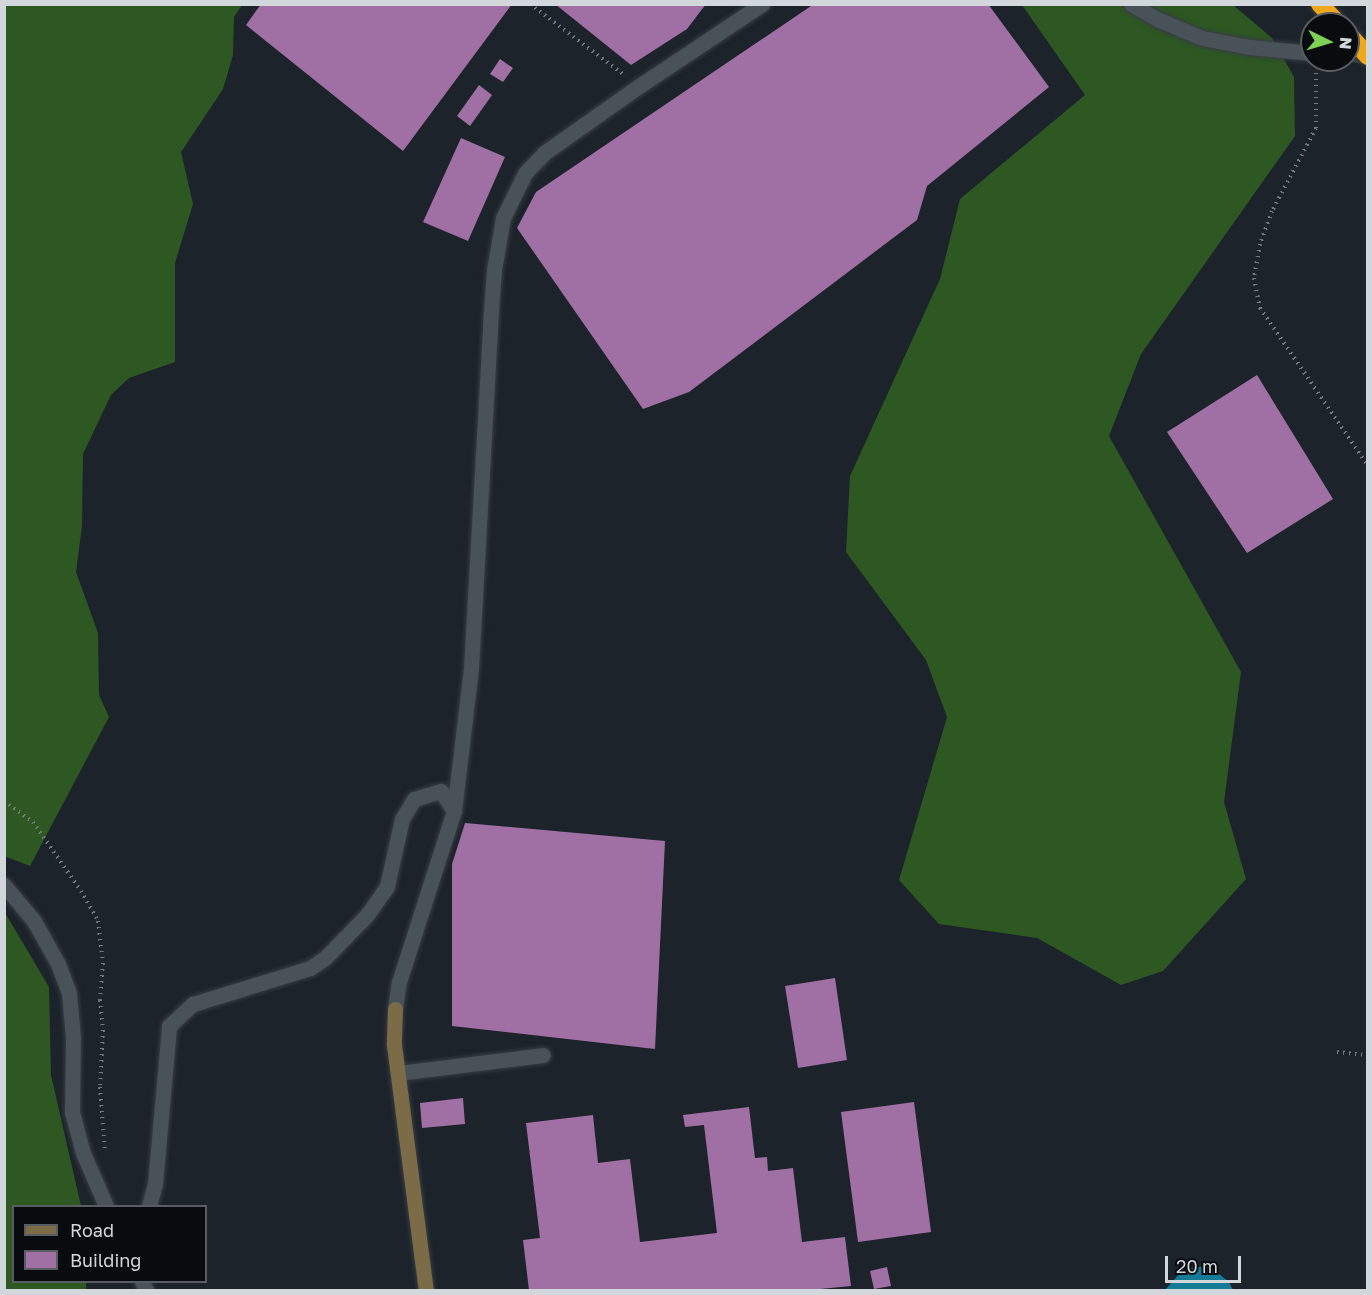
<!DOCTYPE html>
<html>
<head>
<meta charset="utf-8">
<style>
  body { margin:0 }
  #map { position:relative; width:1372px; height:1295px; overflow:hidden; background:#1c232a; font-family:"Golos Text",sans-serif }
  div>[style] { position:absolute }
  .forest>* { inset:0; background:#2d5822 }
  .water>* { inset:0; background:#147b97 }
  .building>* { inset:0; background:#a070a4 }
  .street-tunnel>* { height:15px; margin-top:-7.5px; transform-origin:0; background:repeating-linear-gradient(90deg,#373e45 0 15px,transparent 0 23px) }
  .path>* { height:4px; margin-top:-2px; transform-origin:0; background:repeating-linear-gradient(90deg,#747a80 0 1.5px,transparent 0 6px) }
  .roads { filter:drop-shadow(0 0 2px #373d42) drop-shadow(0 0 2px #373d42) }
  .street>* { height:15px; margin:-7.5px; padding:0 7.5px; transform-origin:7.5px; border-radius:7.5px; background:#495159 }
  .secondary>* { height:15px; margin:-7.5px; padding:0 7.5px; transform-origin:7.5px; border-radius:7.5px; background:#7b6b46 }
  .highway>* { height:18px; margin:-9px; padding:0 9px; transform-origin:9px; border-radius:9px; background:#f0a719 }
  span { translate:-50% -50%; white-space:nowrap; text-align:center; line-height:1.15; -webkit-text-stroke:6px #090c0f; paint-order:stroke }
  .frame { position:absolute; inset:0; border:6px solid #d2d7db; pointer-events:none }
  .legend { position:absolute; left:12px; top:1205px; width:195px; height:78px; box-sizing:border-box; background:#090c0f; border:2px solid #595d61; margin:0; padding:8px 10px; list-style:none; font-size:18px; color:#d2d7db }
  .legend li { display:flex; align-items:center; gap:12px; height:30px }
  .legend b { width:30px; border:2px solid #595d61 }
  .north { position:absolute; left:1300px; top:12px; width:60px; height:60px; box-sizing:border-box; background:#090c0f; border:2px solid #595d61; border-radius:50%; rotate:95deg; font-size:16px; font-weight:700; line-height:24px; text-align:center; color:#d2d7db }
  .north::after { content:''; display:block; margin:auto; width:21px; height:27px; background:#7dd154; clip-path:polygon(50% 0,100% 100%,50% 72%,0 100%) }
  .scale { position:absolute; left:1165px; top:1256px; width:76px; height:27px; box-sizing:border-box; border:3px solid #d2d7db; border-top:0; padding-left:8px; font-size:18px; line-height:21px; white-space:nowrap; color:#d2d7db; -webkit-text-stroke:4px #090c0f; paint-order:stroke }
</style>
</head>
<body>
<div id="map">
  <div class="forest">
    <i style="clip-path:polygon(4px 5px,242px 5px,234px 17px,233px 55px,223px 89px,181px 152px,193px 204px,175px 263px,175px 362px,129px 378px,111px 395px,83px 454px,82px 526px,76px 572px,98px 633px,99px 695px,109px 717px,30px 866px,4px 856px)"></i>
    <i style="clip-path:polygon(1022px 5px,1233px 5px,1272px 38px,1294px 77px,1295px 136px,1141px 354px,1109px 436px,1241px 672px,1224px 802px,1246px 879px,1163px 971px,1121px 985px,1037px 938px,939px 924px,899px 880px,947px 717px,926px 660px,846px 552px,850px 476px,940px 279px,960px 199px,1085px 95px)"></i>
    <i style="clip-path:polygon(4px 911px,49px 987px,51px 1075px,81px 1206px,14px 1206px,14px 1282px,86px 1282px,86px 1290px,5px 1290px)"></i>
  </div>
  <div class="water">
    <i style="clip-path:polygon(1209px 1266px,1229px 1282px,1233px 1290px,1165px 1290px,1180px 1273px,1190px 1268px)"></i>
  </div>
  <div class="building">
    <i style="clip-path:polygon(261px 4px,512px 4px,403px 151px,246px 25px)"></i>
    <i style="clip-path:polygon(555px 4px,706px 4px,687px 29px,631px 65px)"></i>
    <i style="clip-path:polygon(814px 4px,988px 4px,1049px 87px,927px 186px,917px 220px,689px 392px,643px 409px,517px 228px,536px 192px)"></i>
    <i style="clip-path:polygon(500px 59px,513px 68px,503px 82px,490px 74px)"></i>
    <i style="clip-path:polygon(479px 85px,492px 95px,470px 126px,457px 116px)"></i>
    <i style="clip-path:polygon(461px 138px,505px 157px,468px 241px,423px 222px)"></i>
    <i style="clip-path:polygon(1257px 375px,1333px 499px,1247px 553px,1167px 432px)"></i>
    <i style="clip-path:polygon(465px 823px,665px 841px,655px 1049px,452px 1026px,452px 864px)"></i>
    <i style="clip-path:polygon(835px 978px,847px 1060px,798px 1068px,785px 986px)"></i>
    <i style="clip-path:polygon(463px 1098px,465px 1124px,422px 1128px,420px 1103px)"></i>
    <i style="clip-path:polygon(914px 1102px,931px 1232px,858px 1242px,841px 1112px)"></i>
    <i style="clip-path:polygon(749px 1107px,755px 1158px,767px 1157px,768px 1171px,793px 1168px,802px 1242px,845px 1237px,851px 1286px,810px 1290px,529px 1290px,523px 1240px,540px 1238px,526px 1123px,593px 1115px,598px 1163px,630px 1159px,640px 1242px,717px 1233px,704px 1125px,685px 1127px,683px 1115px)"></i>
    <i style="clip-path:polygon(887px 1267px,891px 1286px,874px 1289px,870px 1271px)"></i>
  </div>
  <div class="street-tunnel">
    <i style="left:1348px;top:54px;width:20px;rotate:6deg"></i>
  </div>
  <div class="path">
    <i style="left:530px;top:4px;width:116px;rotate:37deg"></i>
    <i style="left:1316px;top:73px;width:55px;rotate:90deg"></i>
    <i style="left:1316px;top:128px;width:94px;rotate:117.9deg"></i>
    <i style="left:1272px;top:211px;width:35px;rotate:110deg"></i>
    <i style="left:1260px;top:244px;width:35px;rotate:100deg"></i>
    <i style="left:1254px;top:278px;width:31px;rotate:79deg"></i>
    <i style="left:1260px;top:308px;width:191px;rotate:55.6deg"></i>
    <i style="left:4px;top:801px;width:36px;rotate:36deg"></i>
    <i style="left:33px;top:822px;width:84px;rotate:55.2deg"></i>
    <i style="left:81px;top:891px;width:34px;rotate:60deg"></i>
    <i style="left:98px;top:921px;width:42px;rotate:83.2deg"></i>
    <i style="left:103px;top:963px;width:37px;rotate:95deg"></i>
    <i style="left:100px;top:1000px;width:30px;rotate:84deg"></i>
    <i style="left:103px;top:1030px;width:57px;rotate:93deg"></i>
    <i style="left:100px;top:1087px;width:63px;rotate:85.5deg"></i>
    <i style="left:1337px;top:1052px;width:31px;rotate:6deg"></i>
  </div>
  <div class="roads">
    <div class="street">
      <i style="left:1131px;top:4px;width:30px;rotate:30deg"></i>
      <i style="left:1157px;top:19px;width:49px;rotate:22.9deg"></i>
      <i style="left:1202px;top:38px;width:49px;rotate:10.6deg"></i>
      <i style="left:1250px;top:47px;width:62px;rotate:5.5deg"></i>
      <i style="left:4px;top:885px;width:47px;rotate:50.2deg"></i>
      <i style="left:34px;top:921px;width:49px;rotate:60.8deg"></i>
      <i style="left:58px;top:964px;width:31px;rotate:69deg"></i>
      <i style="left:69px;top:993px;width:45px;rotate:84.9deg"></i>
      <i style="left:73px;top:1038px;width:74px;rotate:90.8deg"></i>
      <i style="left:72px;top:1112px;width:42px;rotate:75deg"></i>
      <i style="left:83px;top:1153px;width:58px;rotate:66.5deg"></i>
      <i style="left:395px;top:1009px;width:27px;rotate:-82deg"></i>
      <i style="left:399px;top:982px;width:180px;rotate:-72.2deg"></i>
      <i style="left:454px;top:811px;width:143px;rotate:-83.2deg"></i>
      <i style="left:471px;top:669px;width:345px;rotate:-86.8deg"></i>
      <i style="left:490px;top:325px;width:55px;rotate:-85.8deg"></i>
      <i style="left:494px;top:270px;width:53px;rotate:-80.2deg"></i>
      <i style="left:503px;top:218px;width:50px;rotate:-63.9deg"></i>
      <i style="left:525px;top:173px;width:28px;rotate:-46deg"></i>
      <i style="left:544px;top:153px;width:116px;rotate:-35.2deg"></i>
      <i style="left:639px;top:86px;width:148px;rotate:-33.7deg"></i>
      <i style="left:399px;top:1073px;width:145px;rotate:-7.1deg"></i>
      <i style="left:149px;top:1206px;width:23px;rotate:-75deg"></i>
      <i style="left:155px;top:1184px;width:159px;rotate:-84.9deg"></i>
      <i style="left:169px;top:1026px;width:33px;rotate:-43deg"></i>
      <i style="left:193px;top:1004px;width:122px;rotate:-17.1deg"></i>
      <i style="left:310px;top:968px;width:18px;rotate:-34deg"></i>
      <i style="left:325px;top:958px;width:60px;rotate:-45.7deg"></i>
      <i style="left:367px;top:915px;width:35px;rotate:-55deg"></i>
      <i style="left:387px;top:886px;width:69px;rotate:-77.4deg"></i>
      <i style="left:402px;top:819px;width:23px;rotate:-59deg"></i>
      <i style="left:414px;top:799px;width:28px;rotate:-17deg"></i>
      <i style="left:441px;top:791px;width:24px;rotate:57deg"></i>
      <i style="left:142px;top:1282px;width:9px;rotate:63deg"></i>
    </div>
    <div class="secondary">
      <i style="left:395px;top:1009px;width:36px;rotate:92deg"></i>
      <i style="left:394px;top:1045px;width:247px;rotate:82.6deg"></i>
    </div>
    <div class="highway">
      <i style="left:1320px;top:4px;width:27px;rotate:48deg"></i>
      <i style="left:1348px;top:34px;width:30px;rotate:48deg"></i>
    </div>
  </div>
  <div class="frame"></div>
  <ul class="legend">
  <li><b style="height:8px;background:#7b6b46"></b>Road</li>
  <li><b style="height:16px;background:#a070a4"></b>Building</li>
  </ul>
  <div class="north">N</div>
  <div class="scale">20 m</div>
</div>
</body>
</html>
